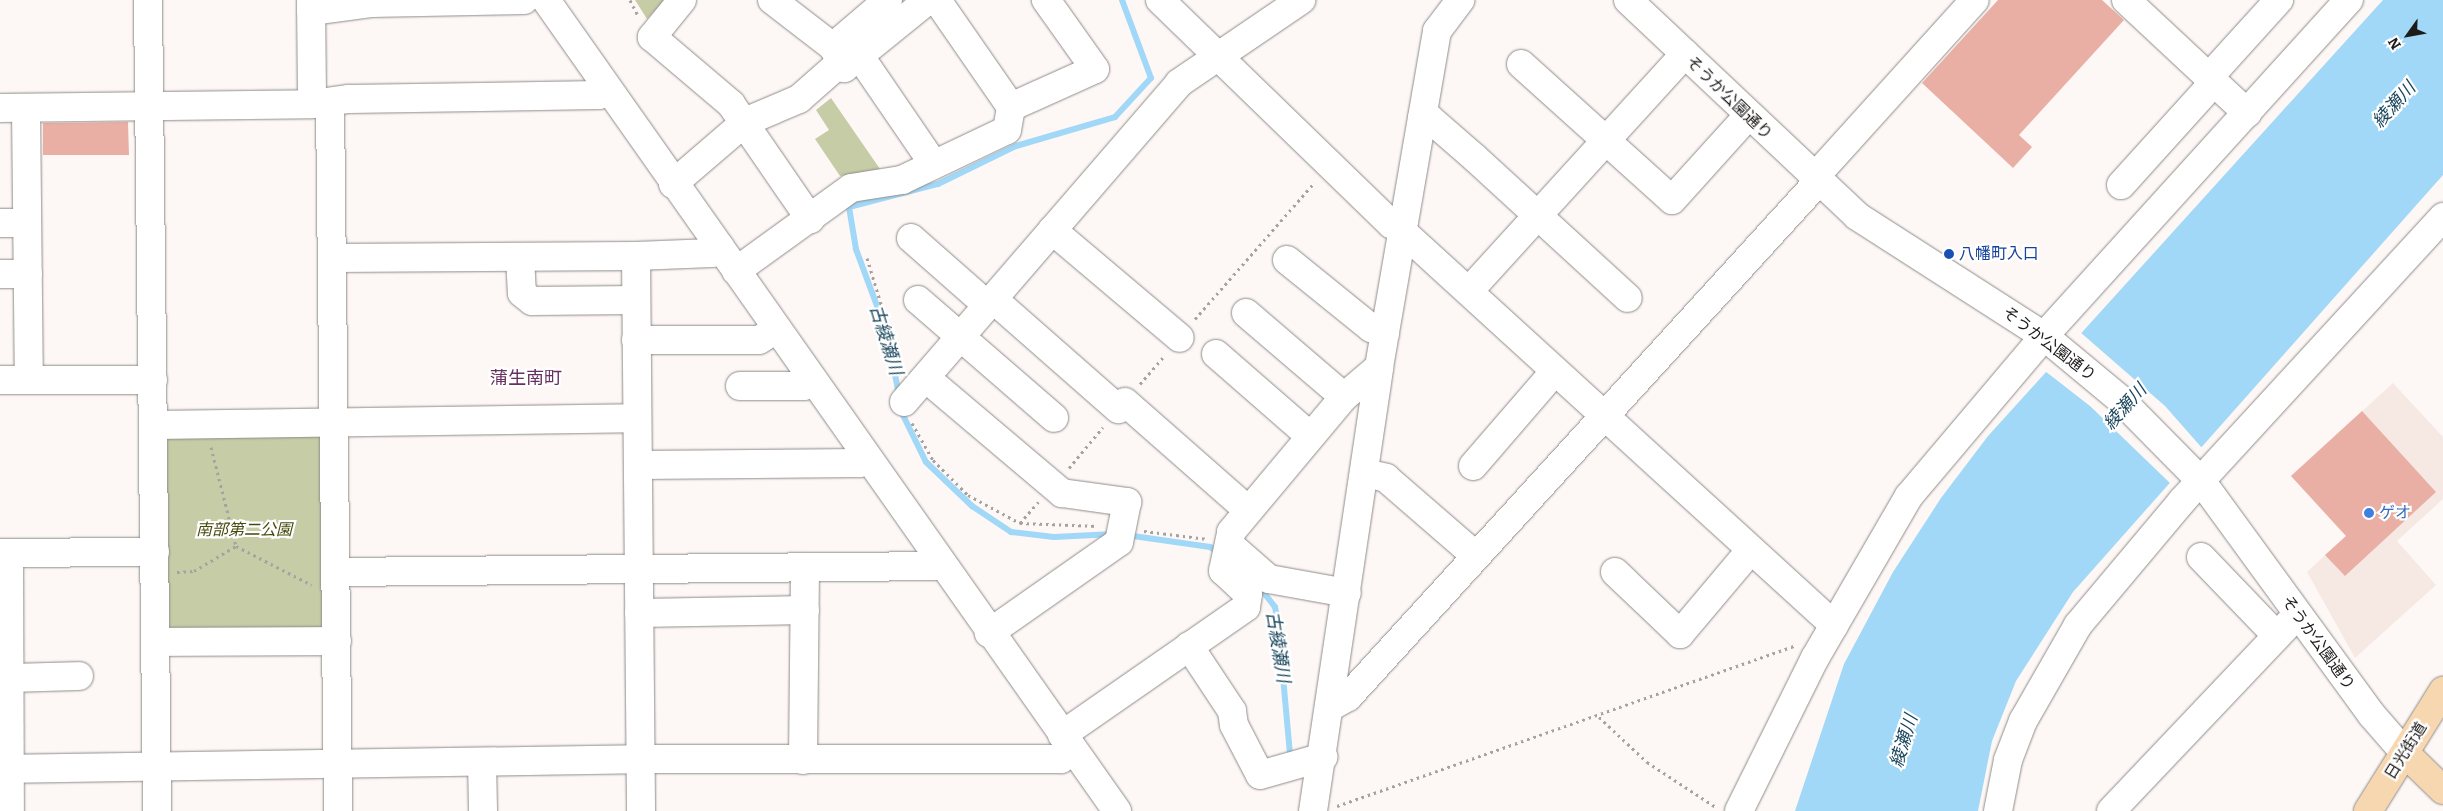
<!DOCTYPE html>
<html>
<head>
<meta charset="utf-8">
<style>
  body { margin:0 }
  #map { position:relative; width:2443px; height:811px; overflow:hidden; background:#fdf8f5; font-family:Bitter,"Noto Sans JP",serif }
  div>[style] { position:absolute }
  .built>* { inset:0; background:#f6e9e3 }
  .green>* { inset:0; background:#c6cca6 }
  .water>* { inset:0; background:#a1d8f7 }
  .pier>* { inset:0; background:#fdf8f5 }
  .stream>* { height:6px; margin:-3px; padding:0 3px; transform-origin:3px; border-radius:3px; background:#a1d8f7 }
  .building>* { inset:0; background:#e9afa5 }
  .path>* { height:3px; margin-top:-1.5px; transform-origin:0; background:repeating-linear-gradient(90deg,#a6a2a0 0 2.5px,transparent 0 6.5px) }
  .roads { filter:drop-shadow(0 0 1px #8f8b89) drop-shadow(0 0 1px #8f8b89) }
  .minor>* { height:28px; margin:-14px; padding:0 14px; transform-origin:14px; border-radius:14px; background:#fff }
  .major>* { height:28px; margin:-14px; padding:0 14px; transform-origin:14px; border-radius:14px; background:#f7d7af }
  .dots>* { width:14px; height:14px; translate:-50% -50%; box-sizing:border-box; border:2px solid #fff; border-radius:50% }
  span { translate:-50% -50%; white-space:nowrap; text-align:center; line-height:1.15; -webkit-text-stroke:4.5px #fff; paint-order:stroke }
  .street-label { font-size:16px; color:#1e1c1b }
  .transit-label { font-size:16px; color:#164399 }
  .left { translate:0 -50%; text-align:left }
  .shop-label { font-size:16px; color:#366cbe }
  .park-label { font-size:16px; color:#464b0d; font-style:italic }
  .water-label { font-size:18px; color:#1a465c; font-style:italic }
  .neighbourhood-label { font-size:18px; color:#653160 }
  .north { position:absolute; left:2383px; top:10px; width:50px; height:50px; -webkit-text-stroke:4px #fff; paint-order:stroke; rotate:238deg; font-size:14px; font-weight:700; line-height:20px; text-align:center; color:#1e1c1b }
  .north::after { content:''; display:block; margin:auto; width:18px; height:22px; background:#1e1c1b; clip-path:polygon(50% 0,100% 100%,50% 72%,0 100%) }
</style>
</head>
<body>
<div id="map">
  <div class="built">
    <i style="clip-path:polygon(2393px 383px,2443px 437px,2443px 499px,2397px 541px,2436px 585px,2355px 658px,2307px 572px,2346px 536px,2291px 476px)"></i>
  </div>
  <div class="green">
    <i style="clip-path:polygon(635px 0,665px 0,647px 19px)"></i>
    <i style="clip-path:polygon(831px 98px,880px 169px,840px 176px,815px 139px,829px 130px,816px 110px)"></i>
    <i style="clip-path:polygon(328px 429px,326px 628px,162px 633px,161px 432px)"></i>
  </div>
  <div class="water">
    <i style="clip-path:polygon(2383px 0,2443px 0,2443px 175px,2073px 592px,2016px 681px,1992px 741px,1978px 811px,1795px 811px,1844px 664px,1893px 572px,1941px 498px,1988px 436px)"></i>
  </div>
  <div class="pier">
    <i style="clip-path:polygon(2080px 332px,2165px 406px,2202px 448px,2171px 484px,2090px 406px,2045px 371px)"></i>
  </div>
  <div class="stream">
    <i style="left:899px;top:395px;width:63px;rotate:-101deg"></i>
    <i style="left:887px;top:333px;width:90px;rotate:-110.3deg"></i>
    <i style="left:856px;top:249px;width:43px;rotate:-99.5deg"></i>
    <i style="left:849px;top:207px;width:92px;rotate:-14.5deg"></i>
    <i style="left:938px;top:184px;width:87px;rotate:-26deg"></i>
    <i style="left:1016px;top:146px;width:103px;rotate:-16.3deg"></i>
    <i style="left:1115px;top:117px;width:53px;rotate:-47.3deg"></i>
    <i style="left:1151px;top:78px;width:83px;rotate:-110.4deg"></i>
    <i style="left:899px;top:407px;width:61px;rotate:63.9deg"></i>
    <i style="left:926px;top:462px;width:64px;rotate:43.7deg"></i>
    <i style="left:972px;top:506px;width:47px;rotate:33.7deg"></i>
    <i style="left:1011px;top:532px;width:43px;rotate:6.6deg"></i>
    <i style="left:1054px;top:537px;width:60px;rotate:-2.9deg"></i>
    <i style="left:1126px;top:535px;width:85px;rotate:8.1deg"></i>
    <i style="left:1210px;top:547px;width:13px;rotate:32deg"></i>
    <i style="left:1257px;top:584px;width:29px;rotate:52deg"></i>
    <i style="left:1275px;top:607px;width:15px;rotate:79deg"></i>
    <i style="left:1278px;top:622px;width:132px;rotate:84.8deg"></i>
  </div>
  <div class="building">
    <i style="clip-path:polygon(1998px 0,2102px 0,2124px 20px,2019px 135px,2032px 147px,2013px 168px,1922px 83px)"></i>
    <i style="clip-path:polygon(128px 122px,129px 155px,43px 155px,43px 123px)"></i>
    <i style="clip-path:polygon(2362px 411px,2436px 492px,2345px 576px,2325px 555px,2346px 536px,2291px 476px)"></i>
  </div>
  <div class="path">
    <i style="left:630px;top:0;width:18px;rotate:63deg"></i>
    <i style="left:867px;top:258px;width:116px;rotate:73deg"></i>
    <i style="left:1195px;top:319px;width:181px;rotate:-48.8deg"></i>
    <i style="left:1140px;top:384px;width:38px;rotate:-49deg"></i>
    <i style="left:912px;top:423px;width:43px;rotate:60.4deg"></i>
    <i style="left:933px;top:460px;width:49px;rotate:45deg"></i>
    <i style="left:968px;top:495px;width:59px;rotate:28.3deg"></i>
    <i style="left:1020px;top:523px;width:78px;rotate:2.2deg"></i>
    <i style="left:211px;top:447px;width:102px;rotate:75.8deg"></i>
    <i style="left:1069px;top:468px;width:53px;rotate:-50.3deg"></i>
    <i style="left:1020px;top:523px;width:28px;rotate:-49deg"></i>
    <i style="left:1144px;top:531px;width:64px;rotate:7.2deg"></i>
    <i style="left:177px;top:572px;width:17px;rotate:-3deg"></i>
    <i style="left:194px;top:571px;width:49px;rotate:-30.8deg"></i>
    <i style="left:236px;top:546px;width:85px;rotate:27.2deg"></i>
    <i style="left:1599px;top:717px;width:66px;rotate:43.2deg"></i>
    <i style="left:1647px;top:762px;width:84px;rotate:33.3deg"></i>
    <i style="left:1337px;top:806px;width:484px;rotate:-19.3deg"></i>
  </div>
  <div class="roads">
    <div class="minor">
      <i style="left:148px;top:0;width:811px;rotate:89.36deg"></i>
      <i style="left:311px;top:0;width:104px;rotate:89.4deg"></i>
      <i style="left:546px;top:0;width:992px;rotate:54.85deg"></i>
      <i style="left:682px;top:0;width:48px;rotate:129deg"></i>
      <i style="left:652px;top:37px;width:104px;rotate:40.3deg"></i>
      <i style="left:731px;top:104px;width:140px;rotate:55.5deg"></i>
      <i style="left:772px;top:0;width:77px;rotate:37.6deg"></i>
      <i style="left:888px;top:0;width:72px;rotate:139.5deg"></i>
      <i style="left:833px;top:47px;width:24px;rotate:62deg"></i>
      <i style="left:844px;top:68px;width:108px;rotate:-39deg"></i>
      <i style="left:1160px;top:0;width:322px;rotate:44.1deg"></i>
      <i style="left:1391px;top:224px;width:12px;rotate:14deg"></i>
      <i style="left:1628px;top:0;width:315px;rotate:43.3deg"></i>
      <i style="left:1857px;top:216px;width:222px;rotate:32.7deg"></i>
      <i style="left:2044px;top:336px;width:100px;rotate:39.7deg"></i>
      <i style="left:2121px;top:400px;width:115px;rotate:45.4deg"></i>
      <i style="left:2202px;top:482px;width:287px;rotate:53.9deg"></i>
      <i style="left:2371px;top:714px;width:52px;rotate:48.9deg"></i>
      <i style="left:2126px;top:0;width:166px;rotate:43deg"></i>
      <i style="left:311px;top:11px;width:62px;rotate:-7.5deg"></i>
      <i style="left:372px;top:3px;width:152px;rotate:-1.1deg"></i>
      <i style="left:861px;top:58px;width:127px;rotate:55.6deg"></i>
      <i style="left:1521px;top:64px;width:203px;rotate:42deg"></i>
      <i style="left:1672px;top:200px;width:112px;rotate:-47.9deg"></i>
      <i style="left:2210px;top:76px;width:103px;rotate:-47.8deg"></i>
      <i style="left:330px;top:103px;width:708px;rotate:89.35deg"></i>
      <i style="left:1011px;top:107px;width:92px;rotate:-24.3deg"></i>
      <i style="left:1095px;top:69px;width:85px;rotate:-125.4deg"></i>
      <i style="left:0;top:108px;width:312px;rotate:-0.7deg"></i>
      <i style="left:312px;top:104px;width:37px;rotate:-8deg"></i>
      <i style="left:349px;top:99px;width:250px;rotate:-0.9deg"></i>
      <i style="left:599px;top:95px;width:9px;rotate:-32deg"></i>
      <i style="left:26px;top:108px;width:272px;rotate:89.4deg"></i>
      <i style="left:1422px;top:118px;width:7px"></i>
      <i style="left:1429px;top:118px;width:61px;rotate:41deg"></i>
      <i style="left:1475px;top:158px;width:207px;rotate:42.5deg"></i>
      <i style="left:1813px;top:179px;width:241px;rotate:-47.9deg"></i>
      <i style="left:673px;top:184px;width:95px;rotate:-40.7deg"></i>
      <i style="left:745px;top:122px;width:59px;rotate:-23.1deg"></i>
      <i style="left:799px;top:99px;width:56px;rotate:-41.4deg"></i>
      <i style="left:2121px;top:185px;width:140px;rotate:-47.9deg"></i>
      <i style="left:0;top:223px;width:27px"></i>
      <i style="left:1052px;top:230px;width:167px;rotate:40.2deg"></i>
      <i style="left:1402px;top:231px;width:585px;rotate:42.37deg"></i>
      <i style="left:911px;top:238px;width:103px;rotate:41.4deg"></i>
      <i style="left:636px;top:256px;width:555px;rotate:89.48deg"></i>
      <i style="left:520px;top:257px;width:36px;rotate:87deg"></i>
      <i style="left:522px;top:293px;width:13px;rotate:39deg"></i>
      <i style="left:532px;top:301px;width:104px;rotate:-0.6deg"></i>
      <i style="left:334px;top:258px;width:302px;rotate:-0.4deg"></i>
      <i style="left:636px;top:256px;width:76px;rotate:-2.3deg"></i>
      <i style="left:712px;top:253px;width:10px;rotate:-37deg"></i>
      <i style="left:1287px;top:260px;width:108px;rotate:39deg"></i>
      <i style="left:1371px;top:328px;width:15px;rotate:20deg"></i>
      <i style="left:736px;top:271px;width:142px;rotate:-35.8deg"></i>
      <i style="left:851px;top:188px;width:52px;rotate:-8.9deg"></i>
      <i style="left:902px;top:180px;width:116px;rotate:-25.5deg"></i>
      <i style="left:1007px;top:130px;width:23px;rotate:-80deg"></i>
      <i style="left:1011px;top:107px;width:130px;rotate:-124.7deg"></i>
      <i style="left:0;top:274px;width:28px"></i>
      <i style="left:1469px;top:291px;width:321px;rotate:-47.7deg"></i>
      <i style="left:993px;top:299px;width:167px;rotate:41.3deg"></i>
      <i style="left:918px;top:300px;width:180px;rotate:40.9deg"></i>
      <i style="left:1246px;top:313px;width:129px;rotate:40.6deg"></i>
      <i style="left:636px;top:340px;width:123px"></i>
      <i style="left:759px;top:340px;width:19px;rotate:-32deg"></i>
      <i style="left:1216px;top:354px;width:125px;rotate:41.1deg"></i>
      <i style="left:927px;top:379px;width:177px;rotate:40.2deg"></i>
      <i style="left:1062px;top:493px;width:66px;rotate:7.9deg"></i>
      <i style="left:1127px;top:502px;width:41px;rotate:101.3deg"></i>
      <i style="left:1119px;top:542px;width:159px;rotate:145deg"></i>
      <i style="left:0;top:380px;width:153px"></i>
      <i style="left:740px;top:386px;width:64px"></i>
      <i style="left:804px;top:386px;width:9px;rotate:-41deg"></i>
      <i style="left:904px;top:402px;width:421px;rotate:-49.2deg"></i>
      <i style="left:1179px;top:83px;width:148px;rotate:-34.2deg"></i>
      <i style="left:1125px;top:402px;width:162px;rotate:41.3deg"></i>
      <i style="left:153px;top:425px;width:484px;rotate:-0.8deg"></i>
      <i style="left:639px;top:465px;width:220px;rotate:-0.5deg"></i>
      <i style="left:859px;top:463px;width:9px;rotate:-32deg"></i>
      <i style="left:1473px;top:466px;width:124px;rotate:-49.2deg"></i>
      <i style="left:1365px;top:473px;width:22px;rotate:13deg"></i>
      <i style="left:1386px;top:478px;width:119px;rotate:40.9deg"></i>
      <i style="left:1230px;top:545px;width:52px;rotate:41.1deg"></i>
      <i style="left:1269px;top:579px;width:79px;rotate:10.2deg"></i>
      <i style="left:0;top:553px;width:155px;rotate:-0.4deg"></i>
      <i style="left:9px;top:553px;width:258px;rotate:89.8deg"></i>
      <i style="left:2201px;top:557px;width:107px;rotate:46.1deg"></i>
      <i style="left:337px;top:572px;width:606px;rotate:-0.57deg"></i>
      <i style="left:1615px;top:572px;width:90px;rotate:43.6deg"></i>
      <i style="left:1680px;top:634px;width:109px;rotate:-49.9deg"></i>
      <i style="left:639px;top:613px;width:166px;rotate:-1deg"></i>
      <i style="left:155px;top:642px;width:182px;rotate:-0.3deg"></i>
      <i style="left:1189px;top:646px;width:78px;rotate:56.5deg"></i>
      <i style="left:1232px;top:711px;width:14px;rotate:82deg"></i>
      <i style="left:1234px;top:725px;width:56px;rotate:62.5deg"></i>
      <i style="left:1260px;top:775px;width:66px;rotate:-15.9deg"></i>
      <i style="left:8px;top:678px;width:71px;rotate:-1.6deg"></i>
      <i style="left:1330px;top:707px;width:21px;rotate:-29deg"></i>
      <i style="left:1348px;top:697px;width:696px;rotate:-47.62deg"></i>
      <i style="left:1062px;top:735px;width:224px;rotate:-34.8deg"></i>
      <i style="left:1246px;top:607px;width:13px;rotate:-81deg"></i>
      <i style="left:1248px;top:594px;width:34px;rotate:-137deg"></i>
      <i style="left:1223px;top:571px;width:40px;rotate:-78deg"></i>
      <i style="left:1231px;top:532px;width:176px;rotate:-50.1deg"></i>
      <i style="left:1344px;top:397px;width:46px;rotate:-40.6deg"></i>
      <i style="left:803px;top:760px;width:193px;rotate:-89.4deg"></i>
      <i style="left:482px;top:762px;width:49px;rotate:88.8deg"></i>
      <i style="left:0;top:769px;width:653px;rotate:-0.88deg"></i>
      <i style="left:653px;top:759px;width:408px"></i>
      <i style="left:1061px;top:759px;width:15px;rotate:-37deg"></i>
      <i style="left:1313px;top:811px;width:449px;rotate:-81.5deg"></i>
      <i style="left:1379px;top:367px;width:341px;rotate:-80.2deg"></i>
      <i style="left:1437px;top:31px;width:39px;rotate:-53deg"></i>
      <i style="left:1739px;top:811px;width:171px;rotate:-63.6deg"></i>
      <i style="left:1815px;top:658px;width:187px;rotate:-59.9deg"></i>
      <i style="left:1909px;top:496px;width:209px;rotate:-49.8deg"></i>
      <i style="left:2044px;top:336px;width:454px;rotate:-47.8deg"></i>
      <i style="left:1998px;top:811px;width:52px;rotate:-78.9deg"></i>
      <i style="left:2008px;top:760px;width:42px;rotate:-69deg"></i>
      <i style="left:2023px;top:721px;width:111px;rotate:-60.2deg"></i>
      <i style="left:2078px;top:625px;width:162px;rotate:-50deg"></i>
      <i style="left:2182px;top:501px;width:386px;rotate:-47.4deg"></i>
      <i style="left:2111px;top:811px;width:270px;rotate:-46.5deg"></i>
    </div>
    <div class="major">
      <i style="left:2405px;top:753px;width:53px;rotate:44.2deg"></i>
      <i style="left:2368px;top:811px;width:142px;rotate:-58deg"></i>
    </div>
  </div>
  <div class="dots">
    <i style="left:1949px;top:254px;background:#1a4fb4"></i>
    <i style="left:2369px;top:513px;background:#3f7fe0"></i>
  </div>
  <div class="street-label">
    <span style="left:1729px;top:98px;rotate:44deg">そうか公園通り</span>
    <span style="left:2049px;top:344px;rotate:37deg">そうか公園通り</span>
    <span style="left:2318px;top:643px;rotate:54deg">そうか公園通り</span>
    <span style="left:2406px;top:751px;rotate:-58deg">日光街道</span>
  </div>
  <div class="transit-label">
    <span class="left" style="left:1959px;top:254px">八幡町入口</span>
  </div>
  <div class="shop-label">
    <span class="left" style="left:2379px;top:513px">ゲオ</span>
  </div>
  <div class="park-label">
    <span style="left:244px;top:530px">南部第二公園</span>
  </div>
  <div class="water-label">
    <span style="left:2394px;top:105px;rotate:-48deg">綾瀬川</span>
    <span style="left:886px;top:340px;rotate:73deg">古綾瀬川</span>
    <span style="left:2125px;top:407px;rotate:-48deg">綾瀬川</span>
    <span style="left:1278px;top:647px;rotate:81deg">古綾瀬川</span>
    <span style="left:1904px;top:741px;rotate:-73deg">綾瀬川</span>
  </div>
  <div class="neighbourhood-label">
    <span style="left:526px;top:378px">蒲生南町</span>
  </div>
  <div class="north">N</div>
</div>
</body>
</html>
